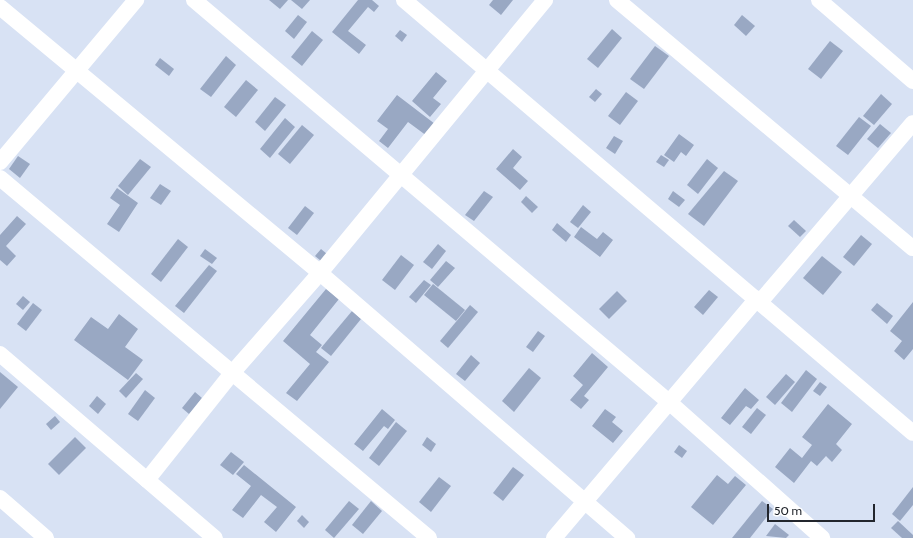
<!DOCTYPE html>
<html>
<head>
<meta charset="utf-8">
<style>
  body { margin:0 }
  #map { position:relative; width:913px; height:538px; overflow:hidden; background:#d8e2f4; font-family:Cabin,sans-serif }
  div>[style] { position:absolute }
  .building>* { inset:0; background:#99a8c3 }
  .minor>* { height:16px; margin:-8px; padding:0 8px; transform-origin:8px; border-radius:8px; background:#fff }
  span { translate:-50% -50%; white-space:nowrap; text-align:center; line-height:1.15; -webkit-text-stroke:3px #fff; paint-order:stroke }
  .scale { position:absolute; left:767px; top:504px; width:108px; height:18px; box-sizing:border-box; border:2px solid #22262d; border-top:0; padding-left:5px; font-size:12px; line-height:14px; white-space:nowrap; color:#22262d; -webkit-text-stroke:3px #fff; paint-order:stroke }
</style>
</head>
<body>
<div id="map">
  <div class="building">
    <i style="clip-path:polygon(269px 0,288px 0,280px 9px)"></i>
    <i style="clip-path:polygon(291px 0,310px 0,302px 9px)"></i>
    <i style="clip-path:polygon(358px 0,372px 0,379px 6px,374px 12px,368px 7px,348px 31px,366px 45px,359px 54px,332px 32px)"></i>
    <i style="clip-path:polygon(493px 0,513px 0,501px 15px,489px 5px)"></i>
    <i style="clip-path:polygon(298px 15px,307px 22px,294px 39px,285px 31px)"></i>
    <i style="clip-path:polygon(742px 15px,755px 26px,746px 36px,734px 25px)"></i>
    <i style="clip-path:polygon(612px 29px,622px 38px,598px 68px,587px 59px)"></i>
    <i style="clip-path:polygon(400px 30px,407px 35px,402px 42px,395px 36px)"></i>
    <i style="clip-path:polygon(312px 31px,323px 40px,302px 66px,291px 57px)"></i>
    <i style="clip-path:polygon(830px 41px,843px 51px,821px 79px,808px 69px)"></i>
    <i style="clip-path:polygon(655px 46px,669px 56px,644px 89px,630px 79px)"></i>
    <i style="clip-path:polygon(226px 56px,236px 65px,211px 97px,200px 89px)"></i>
    <i style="clip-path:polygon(160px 58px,174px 69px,169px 76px,155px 65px)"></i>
    <i style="clip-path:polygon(436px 72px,447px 81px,433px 98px,441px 104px,430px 117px,412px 101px)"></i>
    <i style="clip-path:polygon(246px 80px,258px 90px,236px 117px,224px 107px)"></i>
    <i style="clip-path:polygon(596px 89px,602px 94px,595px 102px,589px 97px)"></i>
    <i style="clip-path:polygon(626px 92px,638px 101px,620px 125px,608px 116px)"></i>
    <i style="clip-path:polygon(881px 94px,892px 104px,874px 125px,863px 116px)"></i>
    <i style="clip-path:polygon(397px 95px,435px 124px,427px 136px,408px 122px,388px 148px,379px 141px,388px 129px,377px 121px)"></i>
    <i style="clip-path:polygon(275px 97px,286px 105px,265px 131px,255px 122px)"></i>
    <i style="clip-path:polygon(859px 117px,871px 126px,848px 155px,836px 146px)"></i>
    <i style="clip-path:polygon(285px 118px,295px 127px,270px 158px,260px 149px)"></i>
    <i style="clip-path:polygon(880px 124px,891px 133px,878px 148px,867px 139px)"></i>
    <i style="clip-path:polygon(302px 125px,314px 135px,290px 164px,278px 154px)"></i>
    <i style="clip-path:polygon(679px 134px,694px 145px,686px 156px,681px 152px,674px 162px,664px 155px)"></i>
    <i style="clip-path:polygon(614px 136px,623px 141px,615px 154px,606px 148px)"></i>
    <i style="clip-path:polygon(513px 149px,522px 157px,513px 168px,528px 181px,520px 190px,496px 169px)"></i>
    <i style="clip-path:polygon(661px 155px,669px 160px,664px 167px,656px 162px)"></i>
    <i style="clip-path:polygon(18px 156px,30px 164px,20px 178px,9px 169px)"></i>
    <i style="clip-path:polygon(140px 159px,151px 167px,128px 195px,118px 186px)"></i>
    <i style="clip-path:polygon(707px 159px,718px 168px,698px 194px,687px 185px)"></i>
    <i style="clip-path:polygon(724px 171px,738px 181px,704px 226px,688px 214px)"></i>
    <i style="clip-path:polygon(160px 184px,171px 191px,161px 205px,150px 198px)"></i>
    <i style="clip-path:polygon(117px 188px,138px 203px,119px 232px,107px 224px,120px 205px,110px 198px)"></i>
    <i style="clip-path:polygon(484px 191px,493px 197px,474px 221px,465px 215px)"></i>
    <i style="clip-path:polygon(673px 191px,685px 200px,679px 207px,668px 199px)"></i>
    <i style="clip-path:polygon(526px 196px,538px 207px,532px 213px,521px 202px)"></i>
    <i style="clip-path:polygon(583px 205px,591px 212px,578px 228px,570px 222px)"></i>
    <i style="clip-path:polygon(305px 206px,314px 213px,297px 235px,288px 228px)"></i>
    <i style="clip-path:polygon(17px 216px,26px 224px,6px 246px,16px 256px,7px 266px,0 260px,0 235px)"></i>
    <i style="clip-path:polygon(794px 220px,806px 231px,800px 237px,788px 226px)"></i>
    <i style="clip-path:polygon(557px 223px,571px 235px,566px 242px,552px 230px)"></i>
    <i style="clip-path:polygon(581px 227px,597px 239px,603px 232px,613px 240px,600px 257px,574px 237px)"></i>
    <i style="clip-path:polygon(861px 235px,872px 244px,854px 266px,843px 257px)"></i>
    <i style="clip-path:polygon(178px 239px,188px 247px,161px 282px,151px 274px)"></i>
    <i style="clip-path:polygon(438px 244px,446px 251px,432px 269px,423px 262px)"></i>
    <i style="clip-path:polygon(205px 249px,217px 258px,212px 264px,200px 256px)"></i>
    <i style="clip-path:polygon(321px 249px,327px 254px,321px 261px,315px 256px)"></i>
    <i style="clip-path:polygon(401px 255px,414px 265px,395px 290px,382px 280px)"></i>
    <i style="clip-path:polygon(822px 256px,842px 272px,823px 295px,803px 278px)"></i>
    <i style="clip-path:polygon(446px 261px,455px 268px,438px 287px,430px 280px)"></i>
    <i style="clip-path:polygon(209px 265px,217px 271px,184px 313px,175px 306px)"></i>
    <i style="clip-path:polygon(424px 280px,431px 285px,416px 303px,409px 297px)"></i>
    <i style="clip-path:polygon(433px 284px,465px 310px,456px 321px,424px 295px)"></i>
    <i style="clip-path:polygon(326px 289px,339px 299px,310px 335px,322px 345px,316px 352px,329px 362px,297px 401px,286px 393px,310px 364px,283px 341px)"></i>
    <i style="clip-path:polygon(709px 290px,718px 297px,703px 315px,694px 307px)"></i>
    <i style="clip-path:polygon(617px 291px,627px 301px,609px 319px,599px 309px)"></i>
    <i style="clip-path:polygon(23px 296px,30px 302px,23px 310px,16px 304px)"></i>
    <i style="clip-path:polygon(913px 302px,913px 349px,904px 360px,894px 351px,902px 341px,890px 331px)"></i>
    <i style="clip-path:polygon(33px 303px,42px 310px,26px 331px,17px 324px)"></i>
    <i style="clip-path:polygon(877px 303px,893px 316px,887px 324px,871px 310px)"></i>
    <i style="clip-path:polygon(470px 305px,478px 312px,448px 348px,440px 341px)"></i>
    <i style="clip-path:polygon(352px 311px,361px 319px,331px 356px,321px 348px)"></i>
    <i style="clip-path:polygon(119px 314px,138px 329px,125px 347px,143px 360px,128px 380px,74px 340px,91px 317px,108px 329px)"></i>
    <i style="clip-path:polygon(538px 331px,545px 336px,533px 352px,526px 347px)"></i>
    <i style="clip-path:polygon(592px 353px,608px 367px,584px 396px,589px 400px,581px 409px,570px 400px,583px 385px,573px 376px)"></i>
    <i style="clip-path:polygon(471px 355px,480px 363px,465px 381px,456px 374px)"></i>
    <i style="clip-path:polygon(529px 368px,541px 378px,514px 412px,502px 401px)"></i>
    <i style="clip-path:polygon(806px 370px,817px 379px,792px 412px,781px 403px)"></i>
    <i style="clip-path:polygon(0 372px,18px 387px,0 409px)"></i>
    <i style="clip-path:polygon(136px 373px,143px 379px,126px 398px,119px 391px)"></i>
    <i style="clip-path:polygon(786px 374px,795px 382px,775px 405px,766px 397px)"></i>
    <i style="clip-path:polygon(820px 382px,827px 387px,820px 396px,813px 391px)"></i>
    <i style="clip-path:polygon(745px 388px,759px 400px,751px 409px,746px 406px,730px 425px,721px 418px)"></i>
    <i style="clip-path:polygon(145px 390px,155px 398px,138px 421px,128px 414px)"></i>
    <i style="clip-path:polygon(195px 392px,202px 398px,189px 414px,182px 408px)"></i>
    <i style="clip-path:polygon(97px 396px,106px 404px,98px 414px,89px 406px)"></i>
    <i style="clip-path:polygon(828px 404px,852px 424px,836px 444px,842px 450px,832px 462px,826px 456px,817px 466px,811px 461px,794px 483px,775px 467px,790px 448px,802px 458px,812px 445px,802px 437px)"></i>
    <i style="clip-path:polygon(757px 408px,766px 415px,751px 434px,742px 427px)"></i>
    <i style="clip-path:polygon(382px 409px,395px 420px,388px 429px,384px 426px,363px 451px,354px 444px)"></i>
    <i style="clip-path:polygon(605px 409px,616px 417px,612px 422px,623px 431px,613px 443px,592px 426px)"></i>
    <i style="clip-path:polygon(55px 416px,60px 422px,51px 430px,46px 424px)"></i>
    <i style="clip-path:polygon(396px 422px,407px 431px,379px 466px,369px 458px)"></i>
    <i style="clip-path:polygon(75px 437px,86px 448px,59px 475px,48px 464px)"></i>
    <i style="clip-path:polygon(427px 437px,436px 444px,431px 452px,422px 445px)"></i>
    <i style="clip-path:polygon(679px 445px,687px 451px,682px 458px,674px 452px)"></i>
    <i style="clip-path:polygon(231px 452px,244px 462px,233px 475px,220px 465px)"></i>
    <i style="clip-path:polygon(244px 465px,296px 507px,276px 532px,264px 522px,277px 507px,261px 495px,243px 518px,232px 510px,251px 486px,236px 474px)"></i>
    <i style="clip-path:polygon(513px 467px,524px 475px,503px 501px,493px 493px)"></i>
    <i style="clip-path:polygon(717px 475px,728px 484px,735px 476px,746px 485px,713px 525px,691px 507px)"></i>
    <i style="clip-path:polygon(439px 477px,451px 486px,431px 512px,419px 502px)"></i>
    <i style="clip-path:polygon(913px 487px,913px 505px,900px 521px,892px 514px)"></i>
    <i style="clip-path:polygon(349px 501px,359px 509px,334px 538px,325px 530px)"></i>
    <i style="clip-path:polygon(371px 501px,382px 511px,363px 534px,352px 525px)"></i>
    <i style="clip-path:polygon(762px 501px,773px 509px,750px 538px,732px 538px)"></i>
    <i style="clip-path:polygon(302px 515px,309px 522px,304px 528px,297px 521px)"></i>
    <i style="clip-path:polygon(898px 521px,913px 535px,913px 538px,902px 538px,891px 528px)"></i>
    <i style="clip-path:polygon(775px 524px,789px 535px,786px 538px,766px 536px)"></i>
  </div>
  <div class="minor">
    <i style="left:194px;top:0;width:622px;rotate:40.24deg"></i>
    <i style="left:669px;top:402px;width:205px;rotate:41.6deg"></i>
    <i style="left:404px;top:0;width:668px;rotate:40.39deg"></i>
    <i style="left:617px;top:0;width:386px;rotate:40deg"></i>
    <i style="left:819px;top:0;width:124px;rotate:40.8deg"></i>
    <i style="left:0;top:7px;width:416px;rotate:39.7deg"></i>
    <i style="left:320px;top:273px;width:406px;rotate:40.8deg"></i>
    <i style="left:0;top:162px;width:212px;rotate:-50deg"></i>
    <i style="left:0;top:178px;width:560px;rotate:40deg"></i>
    <i style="left:760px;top:302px;width:235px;rotate:-49.5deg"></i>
    <i style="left:0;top:354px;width:283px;rotate:40.6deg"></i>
    <i style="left:147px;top:480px;width:138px;rotate:-51.5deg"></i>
    <i style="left:233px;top:372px;width:132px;rotate:-48.7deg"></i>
    <i style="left:320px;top:273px;width:354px;rotate:-50.5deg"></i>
    <i style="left:0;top:498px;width:61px;rotate:41deg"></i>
    <i style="left:554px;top:538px;width:314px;rotate:-49.7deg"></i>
  </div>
  <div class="scale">50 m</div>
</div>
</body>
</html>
